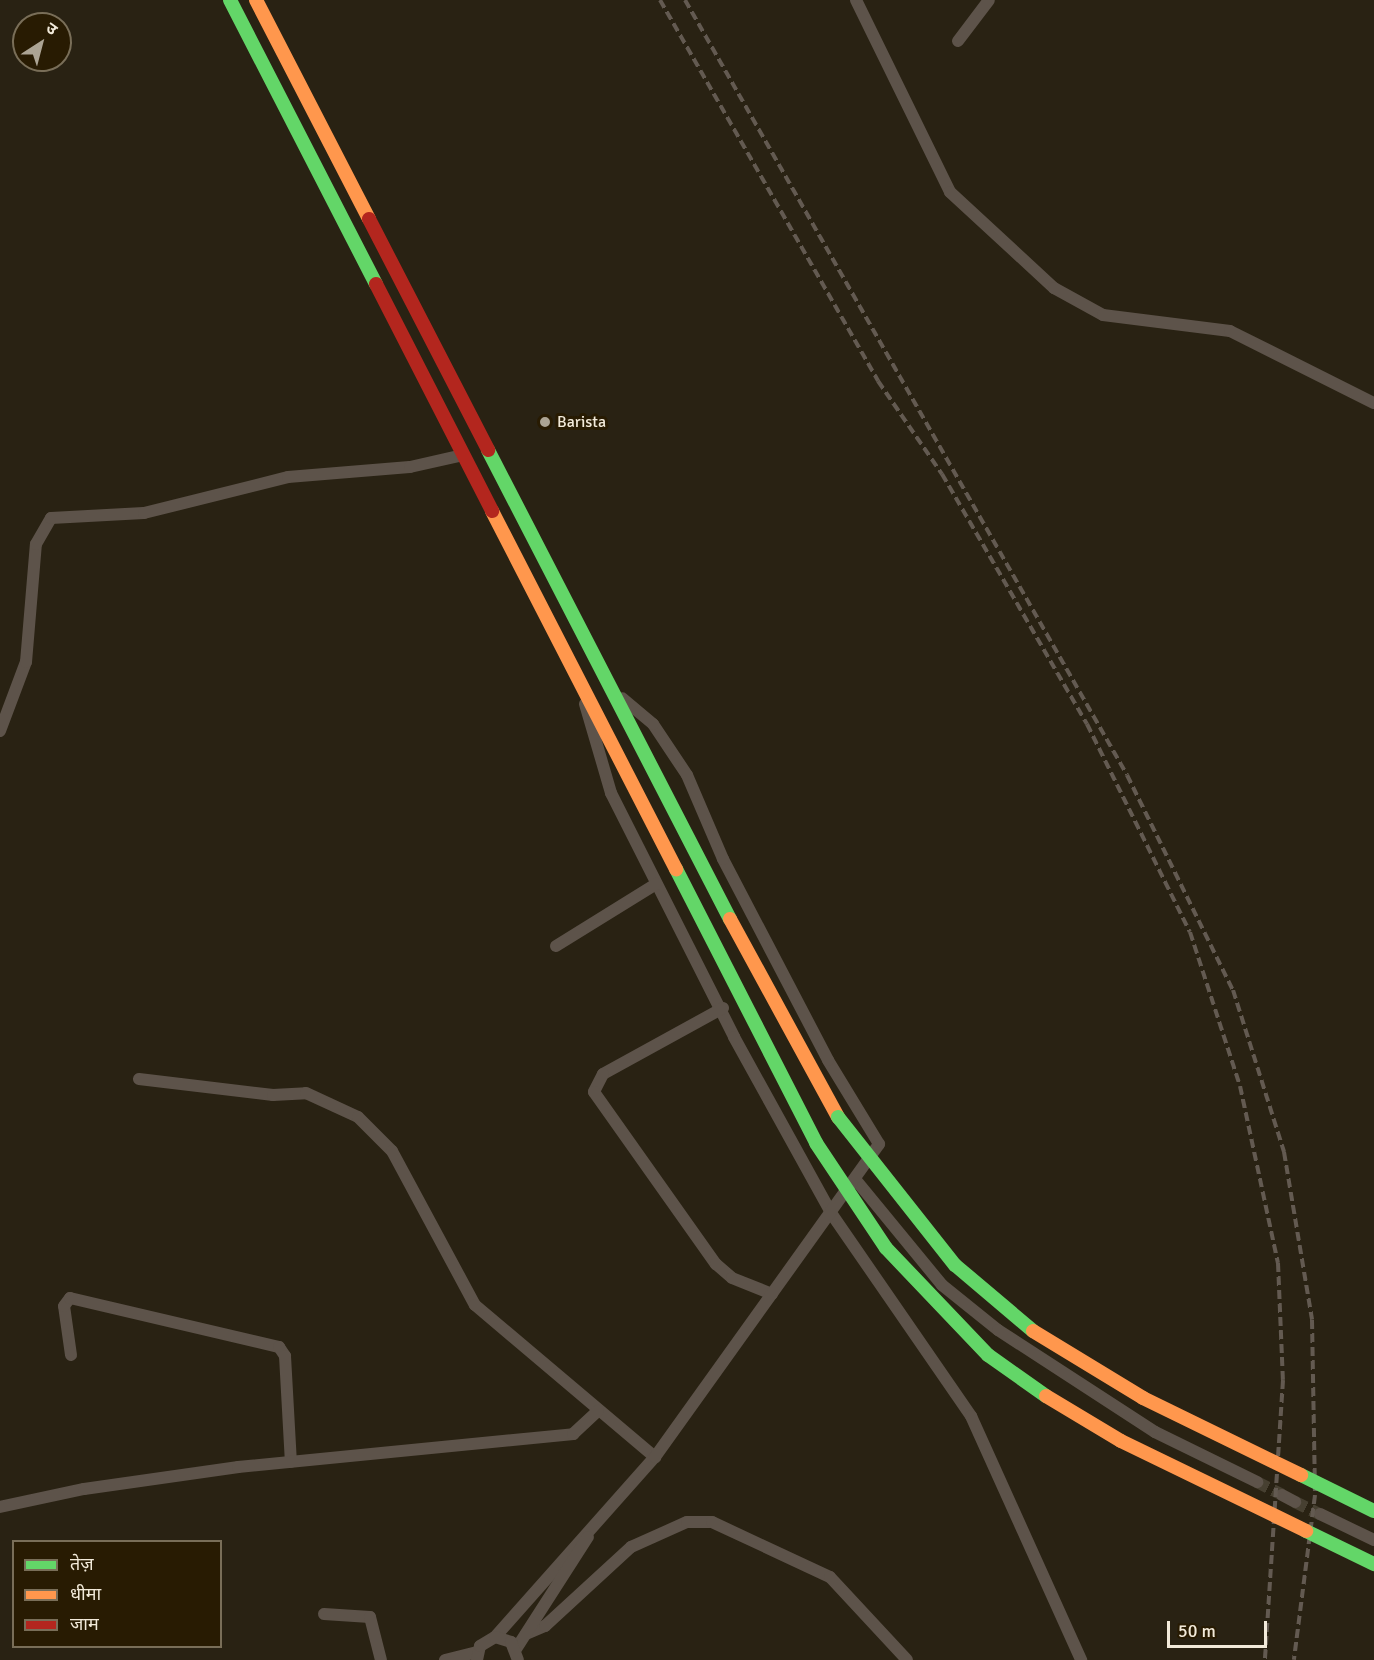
<!DOCTYPE html>
<html>
<head>
<meta charset="utf-8">
<style>
  body { margin:0 }
  #map { position:relative; width:1374px; height:1660px; overflow:hidden; background:#292213; font-family:Signika,"Noto Sans Devanagari",sans-serif }
  div>[style] { position:absolute }
  .street-tunnel>* { height:12px; margin-top:-6px; transform-origin:0; background:repeating-linear-gradient(90deg,#474031 0 12px,transparent 0 18px) }
  .street>* { height:12px; margin:-6px; padding:0 6px; transform-origin:6px; border-radius:6px; background:#5d534a }
  .fast>* { height:14px; margin:-7px; padding:0 7px; transform-origin:7px; border-radius:7px; background:#63d668 }
  .slow>* { height:14px; margin:-7px; padding:0 7px; transform-origin:7px; border-radius:7px; background:#ff974d }
  .jam>* { height:14px; margin:-7px; padding:0 7px; transform-origin:7px; border-radius:7px; background:#b3261e }
  .rail>* { height:4px; margin-top:-2px; transform-origin:0; background:repeating-linear-gradient(90deg,#635a51 0 9px,transparent 0 13.5px) }
  .fast-bridge>* { height:14px; margin:-7px; padding:0 7px; transform-origin:7px; border-radius:7px; background:#63d668 }
  .slow-bridge>* { height:14px; margin:-7px; padding:0 7px; transform-origin:7px; border-radius:7px; background:#ff974d }
  .dots>* { width:16px; height:16px; translate:-50% -50%; box-sizing:border-box; border:3px solid #281b02; border-radius:50% }
  span { translate:-50% -50%; white-space:nowrap; text-align:center; line-height:1.15; -webkit-text-stroke:6px #281b02; paint-order:stroke }
  .poi-label { font-size:16px; color:#f2eada }
  .left { translate:0 -50%; text-align:left }
  .legend { position:absolute; left:12px; top:1540px; width:210px; height:108px; box-sizing:border-box; background:#281b02; border:2px solid #796e58; margin:0; padding:8px 10px; list-style:none; font-size:18px; color:#f2eada }
  .legend li { display:flex; align-items:center; gap:12px; height:30px }
  .legend b { width:30px; border:2px solid #796e58 }
  .north { position:absolute; left:12px; top:12px; width:60px; height:60px; box-sizing:border-box; background:#281b02; border:2px solid #796e58; border-radius:50%; rotate:36deg; font-size:16px; font-weight:700; line-height:24px; text-align:center; color:#f2eada }
  .north::after { content:''; display:block; margin:auto; width:21px; height:27px; background:#aca494; clip-path:polygon(50% 0,100% 100%,50% 72%,0 100%) }
  .scale { position:absolute; left:1167px; top:1621px; width:100px; height:27px; box-sizing:border-box; border:3px solid #f2eada; border-top:0; padding-left:8px; font-size:18px; line-height:21px; white-space:nowrap; color:#f2eada; -webkit-text-stroke:4px #281b02; paint-order:stroke }
</style>
</head>
<body>
<div id="map">
  <div class="street-tunnel">
    <i style="left:1257px;top:1482px;width:28px;rotate:27deg"></i>
    <i style="left:1295px;top:1502px;width:28px;rotate:26deg"></i>
  </div>
  <div class="street">
    <i style="left:856px;top:0;width:214px;rotate:63.9deg"></i>
    <i style="left:950px;top:192px;width:142px;rotate:42.7deg"></i>
    <i style="left:1054px;top:288px;width:56px;rotate:28.9deg"></i>
    <i style="left:1103px;top:315px;width:128px;rotate:7.2deg"></i>
    <i style="left:1230px;top:331px;width:161px;rotate:26.6deg"></i>
    <i style="left:958px;top:41px;width:51px;rotate:-52.9deg"></i>
    <i style="left:585px;top:704px;width:93px;rotate:73.7deg"></i>
    <i style="left:611px;top:793px;width:273px;rotate:63.2deg"></i>
    <i style="left:734px;top:1037px;width:201px;rotate:61.1deg"></i>
    <i style="left:831px;top:1213px;width:247px;rotate:55.4deg"></i>
    <i style="left:971px;top:1416px;width:268px;rotate:65.7deg"></i>
    <i style="left:0;top:731px;width:74px;rotate:-69.4deg"></i>
    <i style="left:26px;top:662px;width:118px;rotate:-85.2deg"></i>
    <i style="left:36px;top:544px;width:30px;rotate:-60deg"></i>
    <i style="left:51px;top:518px;width:93px;rotate:-3.1deg"></i>
    <i style="left:144px;top:513px;width:148px;rotate:-14deg"></i>
    <i style="left:288px;top:477px;width:122px;rotate:-4.7deg"></i>
    <i style="left:410px;top:467px;width:54px;rotate:-12.8deg"></i>
    <i style="left:556px;top:946px;width:118px;rotate:-31.8deg"></i>
    <i style="left:723px;top:1008px;width:137px;rotate:151.2deg"></i>
    <i style="left:603px;top:1074px;width:20px;rotate:117deg"></i>
    <i style="left:594px;top:1092px;width:211px;rotate:54.7deg"></i>
    <i style="left:716px;top:1264px;width:21px;rotate:41deg"></i>
    <i style="left:732px;top:1278px;width:43px;rotate:21.8deg"></i>
    <i style="left:139px;top:1079px;width:135px;rotate:6.8deg"></i>
    <i style="left:273px;top:1095px;width:33px;rotate:-3deg"></i>
    <i style="left:306px;top:1093px;width:57px;rotate:24.8deg"></i>
    <i style="left:358px;top:1117px;width:48px;rotate:45deg"></i>
    <i style="left:392px;top:1151px;width:175px;rotate:61.7deg"></i>
    <i style="left:475px;top:1305px;width:236px;rotate:40.2deg"></i>
    <i style="left:855px;top:1179px;width:137px;rotate:50.6deg"></i>
    <i style="left:942px;top:1285px;width:72px;rotate:38.8deg"></i>
    <i style="left:998px;top:1330px;width:187px;rotate:33deg"></i>
    <i style="left:1155px;top:1432px;width:114px;rotate:26.1deg"></i>
    <i style="left:71px;top:1355px;width:49px;rotate:-98.1deg"></i>
    <i style="left:64px;top:1306px;width:10px;rotate:-53deg"></i>
    <i style="left:70px;top:1298px;width:215px;rotate:13.2deg"></i>
    <i style="left:279px;top:1347px;width:11px;rotate:56deg"></i>
    <i style="left:285px;top:1356px;width:106px;rotate:86.8deg"></i>
    <i style="left:1282px;top:1495px;width:15px;rotate:28deg"></i>
    <i style="left:0;top:1507px;width:86px;rotate:-12.1deg"></i>
    <i style="left:84px;top:1489px;width:156px;rotate:-8.1deg"></i>
    <i style="left:238px;top:1467px;width:337px;rotate:-5.6deg"></i>
    <i style="left:573px;top:1434px;width:34px;rotate:-43deg"></i>
    <i style="left:1320px;top:1514px;width:60px;rotate:25.7deg"></i>
    <i style="left:324px;top:1614px;width:46px;rotate:3.7deg"></i>
    <i style="left:370px;top:1617px;width:44px;rotate:75.7deg"></i>
    <i style="left:526px;top:1634px;width:21px;rotate:-23deg"></i>
    <i style="left:545px;top:1626px;width:117px;rotate:-42.6deg"></i>
    <i style="left:631px;top:1547px;width:61px;rotate:-24.1deg"></i>
    <i style="left:687px;top:1522px;width:25px"></i>
    <i style="left:712px;top:1522px;width:130px;rotate:25deg"></i>
    <i style="left:830px;top:1577px;width:113px;rotate:47.1deg"></i>
    <i style="left:495px;top:1637px;width:241px;rotate:-48.4deg"></i>
    <i style="left:655px;top:1457px;width:385px;rotate:-54.4deg"></i>
    <i style="left:879px;top:1144px;width:98px;rotate:-121.3deg"></i>
    <i style="left:828px;top:1060px;width:227px;rotate:-117.6deg"></i>
    <i style="left:723px;top:859px;width:91px;rotate:-113.2deg"></i>
    <i style="left:687px;top:775px;width:61px;rotate:-123.7deg"></i>
    <i style="left:653px;top:724px;width:40px;rotate:-140deg"></i>
    <i style="left:516px;top:1649px;width:133px;rotate:-57.3deg"></i>
    <i style="left:445px;top:1660px;width:33px;rotate:-14deg"></i>
    <i style="left:477px;top:1660px;width:14px;rotate:-78deg"></i>
    <i style="left:480px;top:1646px;width:17px;rotate:-31deg"></i>
    <i style="left:495px;top:1637px;width:17px;rotate:17deg"></i>
    <i style="left:511px;top:1642px;width:19px;rotate:69deg"></i>
  </div>
  <div class="fast">
    <i style="left:230px;top:0;width:319px;rotate:62.8deg"></i>
    <i style="left:488px;top:450px;width:528px;rotate:62.71deg"></i>
    <i style="left:676px;top:869px;width:308px;rotate:62.9deg"></i>
  </div>
  <div class="slow">
    <i style="left:256px;top:0;width:246px;rotate:62.7deg"></i>
    <i style="left:492px;top:511px;width:403px;rotate:62.8deg"></i>
    <i style="left:730px;top:919px;width:226px;rotate:61.4deg"></i>
  </div>
  <div class="jam">
    <i style="left:369px;top:219px;width:260px;rotate:62.7deg"></i>
    <i style="left:376px;top:284px;width:255px;rotate:62.9deg"></i>
  </div>
  <div class="rail">
    <i style="left:660px;top:0;width:439px;rotate:60.2deg"></i>
    <i style="left:878px;top:381px;width:113px;rotate:55.5deg"></i>
    <i style="left:942px;top:474px;width:289px;rotate:59.9deg"></i>
    <i style="left:1087px;top:724px;width:232px;rotate:63.7deg"></i>
    <i style="left:1190px;top:932px;width:162px;rotate:72deg"></i>
    <i style="left:1240px;top:1086px;width:181px;rotate:77.9deg"></i>
    <i style="left:1278px;top:1263px;width:117px;rotate:87.6deg"></i>
    <i style="left:1283px;top:1380px;width:281px;rotate:93.7deg"></i>
    <i style="left:685px;top:0;width:892px;rotate:60.3deg"></i>
    <i style="left:1127px;top:775px;width:240px;rotate:63.8deg"></i>
    <i style="left:1233px;top:990px;width:170px;rotate:72.5deg"></i>
    <i style="left:1284px;top:1152px;width:170px;rotate:80.5deg"></i>
    <i style="left:1312px;top:1320px;width:175px;rotate:89deg"></i>
    <i style="left:1315px;top:1495px;width:166px;rotate:97.3deg"></i>
  </div>
  <div class="fast-bridge">
    <i style="left:838px;top:1117px;width:189px;rotate:51.7deg"></i>
    <i style="left:955px;top:1265px;width:102px;rotate:40.2deg"></i>
    <i style="left:816px;top:1143px;width:126px;rotate:56.3deg"></i>
    <i style="left:886px;top:1248px;width:148px;rotate:46.4deg"></i>
    <i style="left:988px;top:1355px;width:71px;rotate:35.3deg"></i>
    <i style="left:1301px;top:1475px;width:81px;rotate:26.3deg"></i>
    <i style="left:1306px;top:1531px;width:76px;rotate:25.9deg"></i>
  </div>
  <div class="slow-bridge">
    <i style="left:1033px;top:1331px;width:129px;rotate:31.3deg"></i>
    <i style="left:1143px;top:1398px;width:176px;rotate:26deg"></i>
    <i style="left:1046px;top:1396px;width:87px;rotate:31deg"></i>
    <i style="left:1121px;top:1441px;width:206px;rotate:25.9deg"></i>
  </div>
  <div class="dots">
    <i style="left:545px;top:422px;background:#aca494"></i>
  </div>
  <div class="poi-label">
    <span class="left" style="left:557px;top:422px">Barista</span>
  </div>
  <ul class="legend">
  <li><b style="height:8px;background:#63d668"></b>तेज़</li>
  <li><b style="height:8px;background:#ff974d"></b>धीमा</li>
  <li><b style="height:8px;background:#b3261e"></b>जाम</li>
  </ul>
  <div class="north">उ</div>
  <div class="scale">50 m</div>
</div>
</body>
</html>
